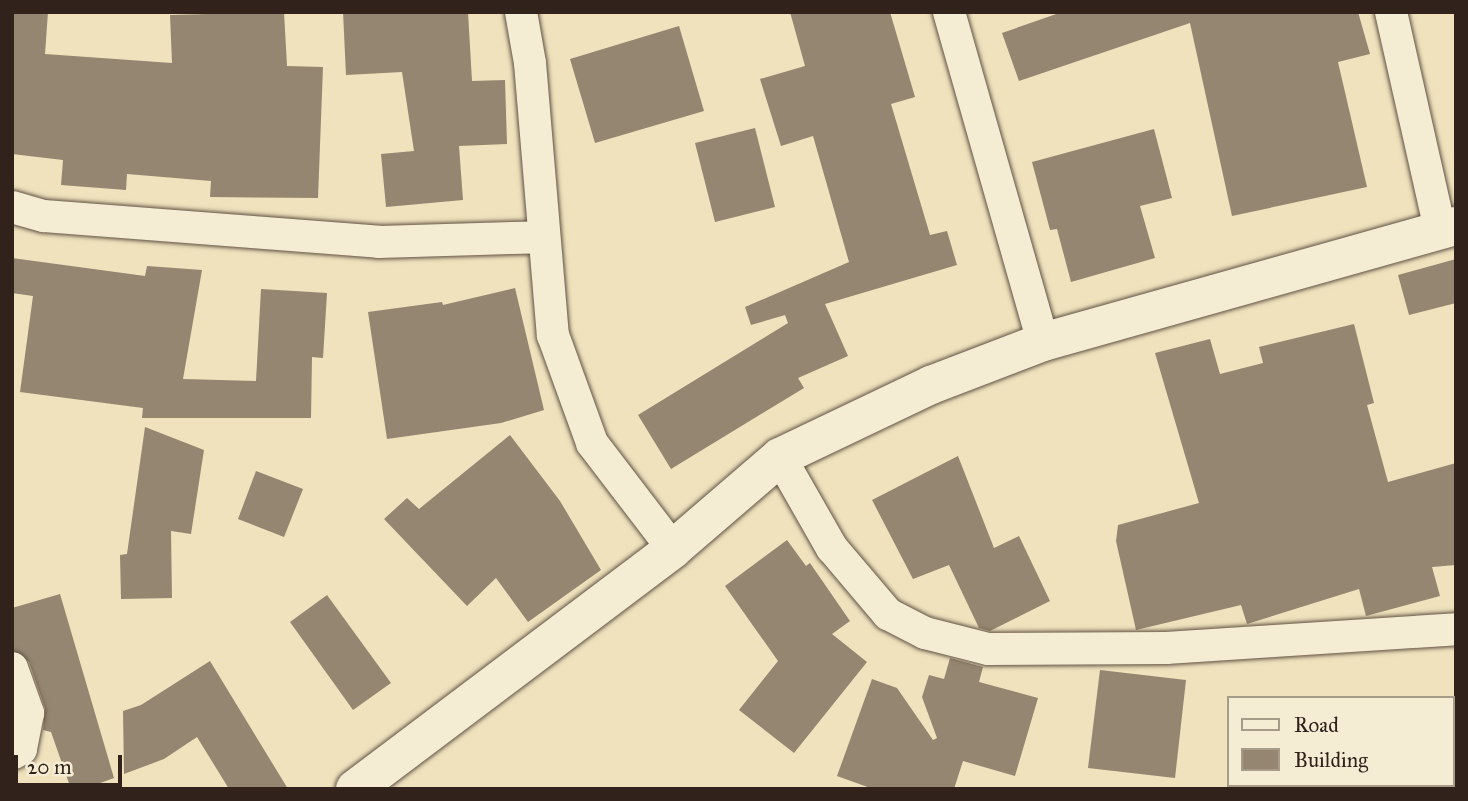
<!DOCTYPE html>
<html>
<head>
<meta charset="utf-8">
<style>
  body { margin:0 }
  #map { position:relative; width:1468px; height:801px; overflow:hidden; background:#efe2bd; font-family:"IM FELL Great Primer",serif }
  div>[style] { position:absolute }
  .building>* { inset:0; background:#948670 }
  .roads { filter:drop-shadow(0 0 2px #605244) drop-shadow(0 0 2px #605244) }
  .street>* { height:32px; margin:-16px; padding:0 16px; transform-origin:16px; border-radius:16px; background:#f5ecd4 }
  .secondary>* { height:38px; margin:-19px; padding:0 19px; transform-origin:19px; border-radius:19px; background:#f5ecd4 }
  span { translate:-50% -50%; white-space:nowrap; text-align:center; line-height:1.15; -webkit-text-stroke:7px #f5ecd4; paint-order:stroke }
  .frame { position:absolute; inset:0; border:14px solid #31221c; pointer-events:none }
  .legend { position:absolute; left:1227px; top:696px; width:228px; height:91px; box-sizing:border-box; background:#f5ecd4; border:2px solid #a79b8a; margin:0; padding:9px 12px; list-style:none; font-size:21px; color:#31221c }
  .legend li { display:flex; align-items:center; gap:14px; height:35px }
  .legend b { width:35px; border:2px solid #a79b8a }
  .scale { position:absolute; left:14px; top:755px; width:108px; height:32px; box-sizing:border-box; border:4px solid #31221c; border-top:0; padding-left:9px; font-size:21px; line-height:24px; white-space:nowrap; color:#31221c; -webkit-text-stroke:5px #f5ecd4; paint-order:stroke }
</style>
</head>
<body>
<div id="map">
  <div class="building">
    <i style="clip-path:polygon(12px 12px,48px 12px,45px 54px,172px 63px,170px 15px,284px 12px,287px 66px,323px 67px,318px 198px,210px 197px,211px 181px,127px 174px,126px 190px,61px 185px,63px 160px,12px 154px)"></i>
    <i style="clip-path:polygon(343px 12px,468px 12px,472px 81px,505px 80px,507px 144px,459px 146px,463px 200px,386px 207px,381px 154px,414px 151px,402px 72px,346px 75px)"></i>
    <i style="clip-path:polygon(790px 12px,890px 12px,915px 97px,891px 104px,930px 235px,947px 231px,957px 265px,825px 304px,848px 356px,798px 378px,804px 388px,671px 469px,638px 415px,788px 323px,785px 315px,751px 325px,745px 307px,849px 262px,813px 136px,781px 146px,760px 79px,805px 66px)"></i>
    <i style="clip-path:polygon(1062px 12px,1358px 12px,1370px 54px,1338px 62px,1367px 187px,1232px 216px,1190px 23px,1019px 81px,1002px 33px)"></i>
    <i style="clip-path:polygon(679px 26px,704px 111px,595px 143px,570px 59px)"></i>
    <i style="clip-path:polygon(755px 128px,775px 207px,715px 222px,695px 143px)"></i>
    <i style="clip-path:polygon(1154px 129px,1172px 198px,1140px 206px,1155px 258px,1071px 282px,1057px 229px,1050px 230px,1032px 162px)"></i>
    <i style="clip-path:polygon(12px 258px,145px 276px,147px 266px,202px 270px,183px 379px,256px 381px,261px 289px,327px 293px,323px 358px,312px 357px,311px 418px,142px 418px,143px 408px,20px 392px,33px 296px,12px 293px)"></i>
    <i style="clip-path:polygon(1456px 259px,1456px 303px,1409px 315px,1398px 275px)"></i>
    <i style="clip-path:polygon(515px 288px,544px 410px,501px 423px,387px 439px,368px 312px,442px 302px,443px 305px)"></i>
    <i style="clip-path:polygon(1354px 324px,1374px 403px,1367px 405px,1388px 482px,1456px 463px,1456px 565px,1432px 567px,1440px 596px,1366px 616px,1359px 589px,1247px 624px,1241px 605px,1136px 630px,1116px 541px,1118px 525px,1199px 503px,1155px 353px,1210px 339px,1220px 374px,1263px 363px,1259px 347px)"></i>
    <i style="clip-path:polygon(145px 427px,204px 450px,191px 534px,171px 531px,172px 598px,121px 599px,120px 555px,127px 554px)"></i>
    <i style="clip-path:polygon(510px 435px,560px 501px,601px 570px,528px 622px,496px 578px,467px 606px,384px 519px,407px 498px,419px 509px)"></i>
    <i style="clip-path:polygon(958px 456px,994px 548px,1019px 536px,1050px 601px,990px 631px,979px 628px,949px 565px,913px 579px,872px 500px)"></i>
    <i style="clip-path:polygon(256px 471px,303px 489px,284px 537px,238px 519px)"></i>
    <i style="clip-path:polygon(787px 540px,806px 566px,810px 563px,850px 621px,832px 634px,867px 662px,794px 753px,739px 710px,778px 661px,725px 586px)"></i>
    <i style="clip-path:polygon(60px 594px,114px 778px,84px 789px,71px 789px,51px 732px,43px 730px,45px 708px,29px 662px,12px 650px,12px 608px)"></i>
    <i style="clip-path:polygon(327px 595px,391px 683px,353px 710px,290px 622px)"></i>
    <i style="clip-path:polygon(950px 658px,983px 667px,979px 682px,1038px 698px,1015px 776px,963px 761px,954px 789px,873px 789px,837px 776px,872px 679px,897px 688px,933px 740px,937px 738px,922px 697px,929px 675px,944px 679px)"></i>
    <i style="clip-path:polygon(210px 661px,288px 789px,229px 789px,197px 737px,164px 759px,124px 774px,123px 711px,141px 705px)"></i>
    <i style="clip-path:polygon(1100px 670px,1186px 680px,1175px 778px,1088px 768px)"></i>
  </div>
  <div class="roads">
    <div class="street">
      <i style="left:521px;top:12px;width:52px;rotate:80deg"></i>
      <i style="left:530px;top:63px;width:273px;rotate:85.2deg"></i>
      <i style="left:553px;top:335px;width:115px;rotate:70.1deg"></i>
      <i style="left:592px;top:443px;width:133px;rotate:52.6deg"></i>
      <i style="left:949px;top:12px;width:343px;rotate:74.1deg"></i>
      <i style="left:1391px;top:12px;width:222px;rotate:77.3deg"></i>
      <i style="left:12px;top:207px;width:33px;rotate:16deg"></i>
      <i style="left:44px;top:216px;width:336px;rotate:4.4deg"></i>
      <i style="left:379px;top:242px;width:164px;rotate:-1.7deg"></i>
      <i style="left:780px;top:457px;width:105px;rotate:60.3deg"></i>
      <i style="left:832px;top:548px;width:87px;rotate:49.7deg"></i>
      <i style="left:888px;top:614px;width:42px;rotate:27.2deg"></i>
      <i style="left:925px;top:633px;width:65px;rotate:14.3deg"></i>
      <i style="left:988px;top:649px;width:178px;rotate:-0.3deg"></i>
      <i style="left:1166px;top:648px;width:291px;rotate:-3.7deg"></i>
      <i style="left:12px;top:668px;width:48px;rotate:70.4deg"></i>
      <i style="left:28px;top:713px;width:37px;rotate:101deg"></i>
      <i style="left:21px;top:749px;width:10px;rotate:151deg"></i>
    </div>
    <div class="secondary">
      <i style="left:355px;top:789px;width:398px;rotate:-37deg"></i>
      <i style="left:673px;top:549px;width:141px;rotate:-40.7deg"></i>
      <i style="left:780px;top:457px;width:167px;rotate:-25.5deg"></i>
      <i style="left:931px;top:385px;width:120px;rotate:-21deg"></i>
      <i style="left:1043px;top:342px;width:429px;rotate:-15.7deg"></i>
    </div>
  </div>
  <div class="frame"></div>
  <ul class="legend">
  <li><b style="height:9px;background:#f5ecd4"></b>Road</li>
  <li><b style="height:19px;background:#948670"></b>Building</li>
  </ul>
  <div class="scale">20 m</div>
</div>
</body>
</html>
